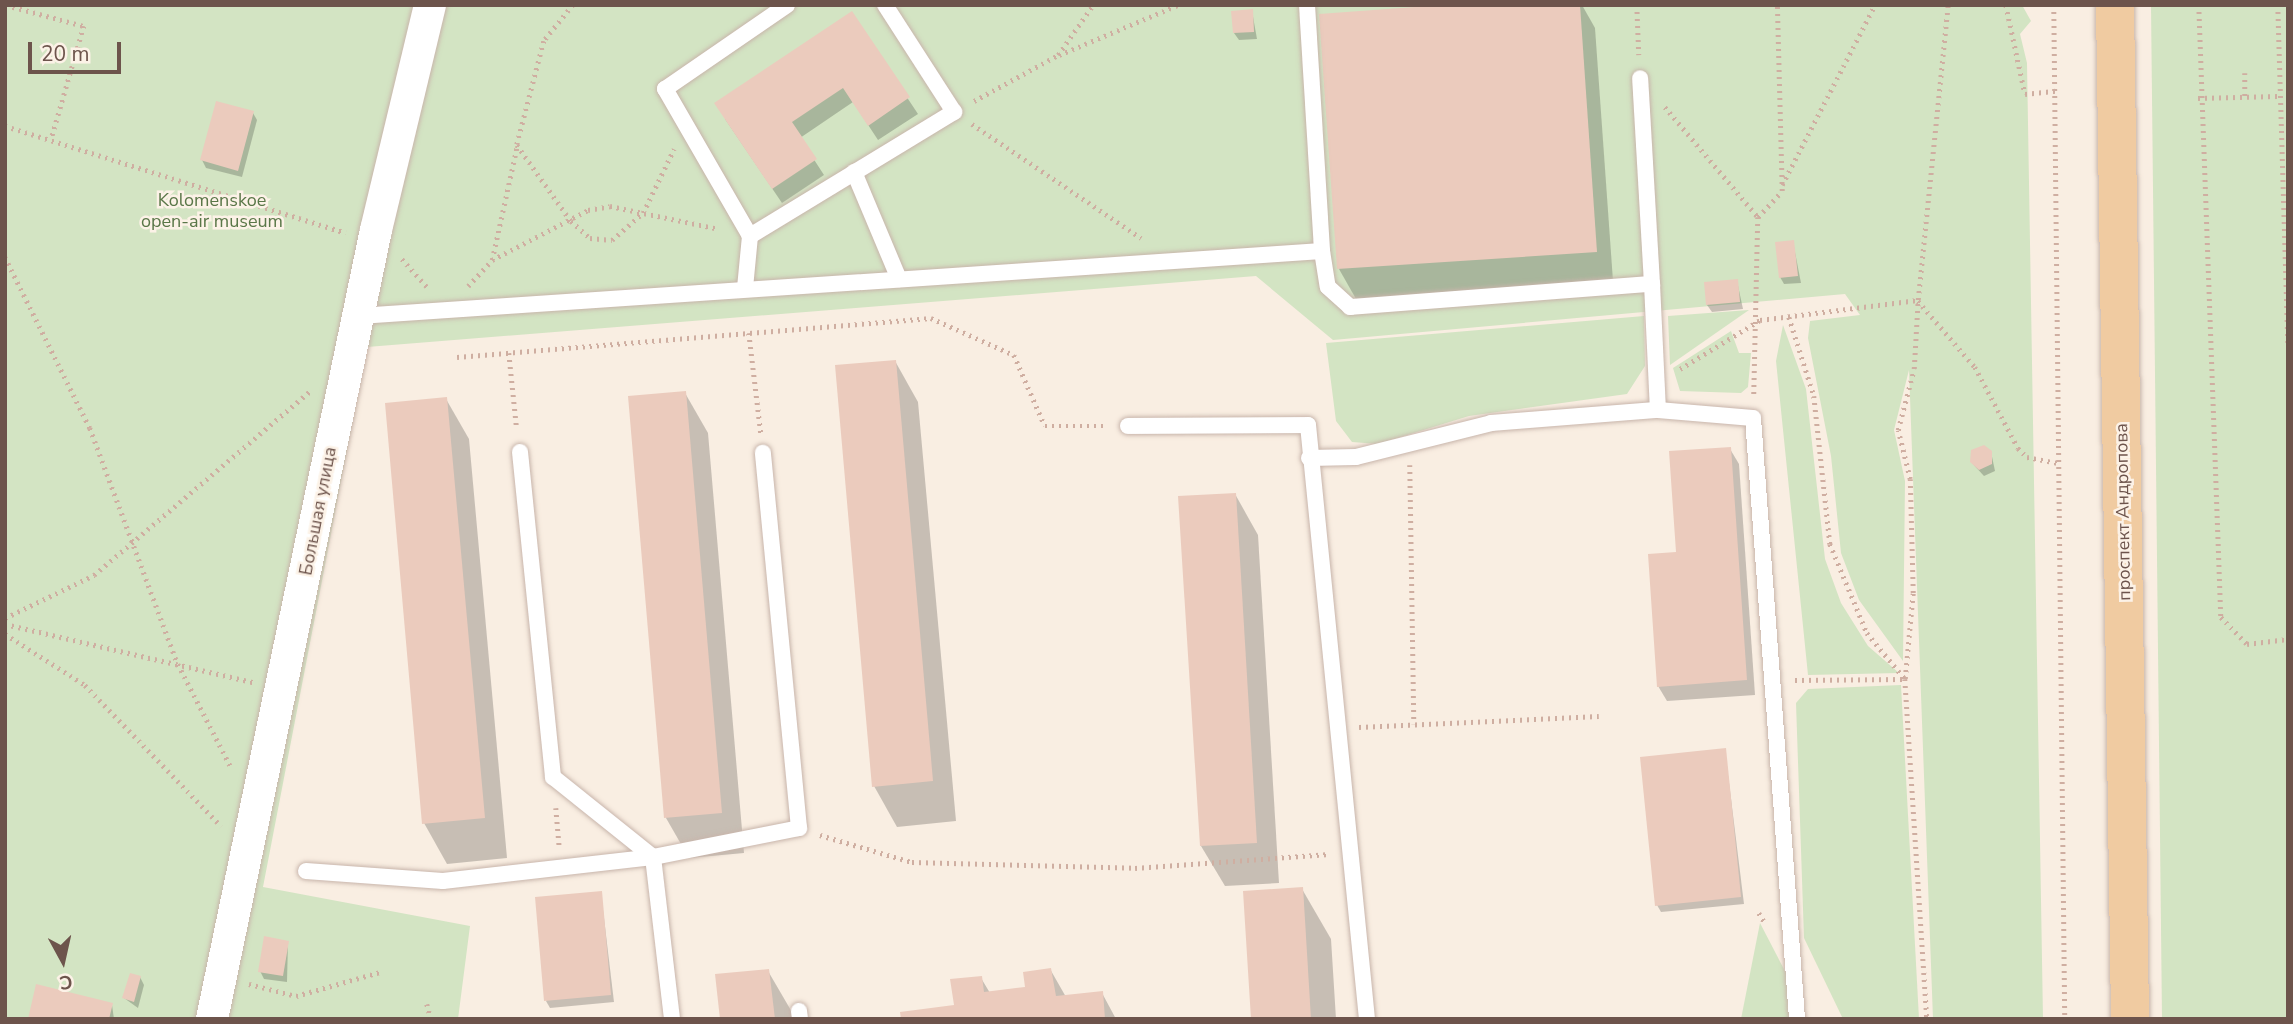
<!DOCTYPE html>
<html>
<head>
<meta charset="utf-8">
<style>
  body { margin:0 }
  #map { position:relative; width:2293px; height:1024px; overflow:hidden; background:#f9eee2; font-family:"Nunito Sans",sans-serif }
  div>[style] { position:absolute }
  .green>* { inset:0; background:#d3e4c3 }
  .shadow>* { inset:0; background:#0003 }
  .building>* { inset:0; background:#ebcbbd }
  .path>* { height:4.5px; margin-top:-2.25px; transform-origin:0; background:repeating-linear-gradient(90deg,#cfaea1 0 2px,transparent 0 7px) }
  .roads { filter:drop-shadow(0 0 2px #c8b5ab) drop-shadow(0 0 2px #c8b5ab) }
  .lane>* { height:16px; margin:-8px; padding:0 8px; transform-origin:8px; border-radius:8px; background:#fff }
  .street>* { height:32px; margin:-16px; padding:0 16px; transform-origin:16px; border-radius:16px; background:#fff }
  .primary>* { height:38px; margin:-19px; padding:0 19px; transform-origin:19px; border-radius:19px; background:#f0cba1 }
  span { translate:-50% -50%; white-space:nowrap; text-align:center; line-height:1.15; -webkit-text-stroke:5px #fcf2e7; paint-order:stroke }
  .park-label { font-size:18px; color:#5a7748 }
  .street-label { font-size:18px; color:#6d544c }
  .frame { position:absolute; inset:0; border:7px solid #6d544c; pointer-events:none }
  .north { position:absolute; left:28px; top:926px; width:70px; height:70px; -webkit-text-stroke:5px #fcf2e7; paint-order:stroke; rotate:172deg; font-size:19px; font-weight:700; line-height:28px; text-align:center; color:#6d544c }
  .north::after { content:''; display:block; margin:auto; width:24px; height:32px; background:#6d544c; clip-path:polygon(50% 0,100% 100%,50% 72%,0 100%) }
  .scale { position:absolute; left:28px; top:42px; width:93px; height:32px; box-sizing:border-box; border:4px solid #6d544c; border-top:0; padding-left:9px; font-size:21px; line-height:24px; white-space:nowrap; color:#6d544c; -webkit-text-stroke:5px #fcf2e7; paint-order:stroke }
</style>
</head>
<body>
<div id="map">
  <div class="green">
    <i style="clip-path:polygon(5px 5px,2022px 5px,2031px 21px,2020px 34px,2027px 63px,2043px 1019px,1933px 1019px,1909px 370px,1894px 430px,1905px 481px,1903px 661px,1859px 600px,1841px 553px,1831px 456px,1808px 338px,1810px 321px,1860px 315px,1845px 294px,1333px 340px,1256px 276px,367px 347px,263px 887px,470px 926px,458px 1019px,5px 1019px)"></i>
    <i style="clip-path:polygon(2151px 5px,2288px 5px,2288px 1019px,2162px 1019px)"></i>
    <i style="clip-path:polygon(1749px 310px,1670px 365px,1668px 316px)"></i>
    <i style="clip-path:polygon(1644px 316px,1645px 366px,1627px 394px,1469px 416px,1378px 444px,1352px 442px,1336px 421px,1326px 343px)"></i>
    <i style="clip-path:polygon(1783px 325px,1806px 389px,1825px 559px,1841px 603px,1868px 646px,1899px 673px,1808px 675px,1776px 361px)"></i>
    <i style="clip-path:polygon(1731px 331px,1739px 353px,1751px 353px,1748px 387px,1741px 393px,1680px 391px,1673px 368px)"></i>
    <i style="clip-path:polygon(1901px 685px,1919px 1019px,1843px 1019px,1804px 938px,1796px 703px,1808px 689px)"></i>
    <i style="clip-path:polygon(1760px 923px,1787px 975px,1791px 1019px,1741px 1019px)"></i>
  </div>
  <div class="shadow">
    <i style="clip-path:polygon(1452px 5px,1582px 5px,1595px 28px,1613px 281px,1356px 299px,1339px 269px)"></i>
    <i style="clip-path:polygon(1252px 11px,1257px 39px,1239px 40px,1234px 33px)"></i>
    <i style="clip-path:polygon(851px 13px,918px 114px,878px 140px,853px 102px,800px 138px,824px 175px,782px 203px,725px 119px)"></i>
    <i style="clip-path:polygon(253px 113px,257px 120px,242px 177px,206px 168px,202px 160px)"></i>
    <i style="clip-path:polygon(1793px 242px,1801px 283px,1784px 284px,1780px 277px)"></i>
    <i style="clip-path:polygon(1737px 281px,1743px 309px,1712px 312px,1707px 305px)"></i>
    <i style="clip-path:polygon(895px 361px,918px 402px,956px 821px,897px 827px,874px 786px)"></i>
    <i style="clip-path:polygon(685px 393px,708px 433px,744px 853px,689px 858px,666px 818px)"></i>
    <i style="clip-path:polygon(446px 399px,469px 439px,507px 858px,447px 864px,424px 823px)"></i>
    <i style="clip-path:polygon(1730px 449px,1739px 464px,1755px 695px,1667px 701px,1658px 686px,1678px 554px)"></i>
    <i style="clip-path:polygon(1991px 452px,1995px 471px,1984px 476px,1971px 462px)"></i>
    <i style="clip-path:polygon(1235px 494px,1258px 535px,1279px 883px,1225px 886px,1201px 846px)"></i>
    <i style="clip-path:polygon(1725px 750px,1744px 904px,1661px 912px,1657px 905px)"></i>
    <i style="clip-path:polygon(1302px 889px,1331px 939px,1336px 1019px,1252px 1019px)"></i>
    <i style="clip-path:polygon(601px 893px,614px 1002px,550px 1008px,546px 1001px)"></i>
    <i style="clip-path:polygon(288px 942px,287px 982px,264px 979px,260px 971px)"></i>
    <i style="clip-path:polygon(1050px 969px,1066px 997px,1102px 993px,1116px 1019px,903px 1019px,956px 1007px,981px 978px,990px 993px,1027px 988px)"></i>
    <i style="clip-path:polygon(768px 971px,796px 1019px,721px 1019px)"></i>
    <i style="clip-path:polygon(140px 977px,144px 985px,138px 1008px,124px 998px)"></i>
    <i style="clip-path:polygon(112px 1005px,114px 1019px,30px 1019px)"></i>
  </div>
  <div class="building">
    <i style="clip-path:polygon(1442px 5px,1580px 5px,1597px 252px,1337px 269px,1319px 14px)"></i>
    <i style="clip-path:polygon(1253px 9px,1254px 32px,1233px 33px,1231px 11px)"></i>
    <i style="clip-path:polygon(852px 11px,910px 97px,868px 126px,843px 88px,792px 122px,817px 159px,772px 189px,714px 103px)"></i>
    <i style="clip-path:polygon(216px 101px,254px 111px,238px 171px,200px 160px)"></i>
    <i style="clip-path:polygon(1794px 240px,1798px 276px,1779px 278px,1775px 242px)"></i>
    <i style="clip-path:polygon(1738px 279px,1740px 302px,1706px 305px,1704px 282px)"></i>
    <i style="clip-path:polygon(896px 360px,933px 781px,872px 787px,835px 365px)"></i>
    <i style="clip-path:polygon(686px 391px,722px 813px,664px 818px,628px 396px)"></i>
    <i style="clip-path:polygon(447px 397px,485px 818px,422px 824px,385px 403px)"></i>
    <i style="clip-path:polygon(1984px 445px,1992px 451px,1992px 464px,1979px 470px,1970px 462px,1971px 450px)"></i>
    <i style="clip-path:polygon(1731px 447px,1747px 680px,1657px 687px,1648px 554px,1676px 552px,1669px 451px)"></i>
    <i style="clip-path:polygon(1236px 493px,1257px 843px,1200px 846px,1178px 496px)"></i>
    <i style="clip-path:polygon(1726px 748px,1741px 897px,1655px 906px,1640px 757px)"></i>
    <i style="clip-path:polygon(1303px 887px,1311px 1019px,1251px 1019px,1243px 891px)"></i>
    <i style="clip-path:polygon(602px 891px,611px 995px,544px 1001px,535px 897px)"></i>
    <i style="clip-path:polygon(264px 936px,289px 941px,283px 976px,258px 972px)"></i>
    <i style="clip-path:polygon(1051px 968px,1056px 996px,1103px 991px,1105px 1019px,901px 1019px,900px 1012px,954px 1005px,950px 979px,982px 976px,984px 992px,1025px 987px,1023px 972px)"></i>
    <i style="clip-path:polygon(769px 969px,775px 1019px,720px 1019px,715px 974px)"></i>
    <i style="clip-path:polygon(130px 973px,141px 976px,134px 1002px,122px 998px)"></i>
    <i style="clip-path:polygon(36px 984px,113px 1003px,109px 1019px,28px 1019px)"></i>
  </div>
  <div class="path">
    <i style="left:6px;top:5px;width:81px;rotate:15.1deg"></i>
    <i style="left:84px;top:26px;width:116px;rotate:106.1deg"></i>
    <i style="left:573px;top:5px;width:46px;rotate:128.9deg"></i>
    <i style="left:544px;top:41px;width:107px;rotate:104.6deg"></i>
    <i style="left:517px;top:145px;width:93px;rotate:54.6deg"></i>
    <i style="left:571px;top:221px;width:25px;rotate:42deg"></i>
    <i style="left:590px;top:238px;width:22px;rotate:5deg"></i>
    <i style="left:612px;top:240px;width:41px;rotate:-41.1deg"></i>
    <i style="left:643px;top:213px;width:71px;rotate:-64.2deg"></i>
    <i style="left:1637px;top:5px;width:50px;rotate:87.7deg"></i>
    <i style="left:2006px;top:5px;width:91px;rotate:77.9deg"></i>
    <i style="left:2025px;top:94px;width:31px;rotate:-6deg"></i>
    <i style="left:2054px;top:5px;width:1014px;rotate:89.38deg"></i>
    <i style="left:2199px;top:5px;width:612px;rotate:87.94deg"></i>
    <i style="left:2221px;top:617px;width:37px;rotate:46deg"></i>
    <i style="left:2247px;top:644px;width:41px;rotate:-7deg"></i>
    <i style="left:2278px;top:5px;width:341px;rotate:88.3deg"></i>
    <i style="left:1059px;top:55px;width:129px;rotate:-22.8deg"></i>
    <i style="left:2245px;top:73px;width:24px;rotate:90deg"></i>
    <i style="left:2198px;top:98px;width:80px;rotate:-1.4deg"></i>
    <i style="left:974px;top:101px;width:96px;rotate:-28.7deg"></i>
    <i style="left:1058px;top:55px;width:61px;rotate:-55deg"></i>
    <i style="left:1665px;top:107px;width:144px;rotate:49.8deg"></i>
    <i style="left:1758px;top:217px;width:180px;rotate:91.3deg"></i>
    <i style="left:972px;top:124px;width:204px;rotate:34deg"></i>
    <i style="left:5px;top:126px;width:357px;rotate:17.4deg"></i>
    <i style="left:1782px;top:185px;width:203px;rotate:-62.7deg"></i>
    <i style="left:1758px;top:217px;width:35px;rotate:-47deg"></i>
    <i style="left:1782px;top:191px;width:186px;rotate:-91.5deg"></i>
    <i style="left:5px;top:257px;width:191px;rotate:63.6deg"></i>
    <i style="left:90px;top:428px;width:252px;rotate:69.6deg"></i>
    <i style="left:178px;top:664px;width:118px;rotate:62.8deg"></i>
    <i style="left:402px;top:259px;width:40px;rotate:48deg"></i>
    <i style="left:492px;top:260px;width:108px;rotate:-27.5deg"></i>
    <i style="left:588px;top:210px;width:22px;rotate:-10deg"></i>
    <i style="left:610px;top:206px;width:111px;rotate:11.9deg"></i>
    <i style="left:468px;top:286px;width:35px;rotate:-47deg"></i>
    <i style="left:492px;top:260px;width:117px;rotate:-77.6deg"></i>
    <i style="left:1918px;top:301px;width:87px;rotate:49.2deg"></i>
    <i style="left:1975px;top:367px;width:92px;rotate:62deg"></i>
    <i style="left:2018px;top:448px;width:13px;rotate:45deg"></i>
    <i style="left:2027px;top:457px;width:32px;rotate:11deg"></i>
    <i style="left:1789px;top:317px;width:83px;rotate:72.4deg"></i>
    <i style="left:1814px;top:396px;width:149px;rotate:83.8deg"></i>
    <i style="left:1830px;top:544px;width:96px;rotate:67.4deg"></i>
    <i style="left:1867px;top:633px;width:60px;rotate:50.4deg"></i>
    <i style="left:749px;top:333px;width:101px;rotate:83.2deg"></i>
    <i style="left:509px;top:353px;width:77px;rotate:84.1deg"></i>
    <i style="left:457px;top:357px;width:476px;rotate:-4.7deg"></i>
    <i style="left:931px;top:318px;width:91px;rotate:24deg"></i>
    <i style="left:1014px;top:355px;width:77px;rotate:66.4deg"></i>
    <i style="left:1045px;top:426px;width:61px"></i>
    <i style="left:1680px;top:369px;width:94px;rotate:-31.5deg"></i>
    <i style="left:1760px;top:320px;width:159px;rotate:-7.2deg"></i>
    <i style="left:1918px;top:300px;width:297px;rotate:-84.2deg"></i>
    <i style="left:1410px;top:465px;width:259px;rotate:89.1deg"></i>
    <i style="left:5px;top:618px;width:99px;rotate:-25.8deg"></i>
    <i style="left:94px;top:575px;width:285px;rotate:-40.4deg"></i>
    <i style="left:5px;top:624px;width:255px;rotate:13.2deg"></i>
    <i style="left:5px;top:634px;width:95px;rotate:32.5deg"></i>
    <i style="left:85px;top:685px;width:196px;rotate:46deg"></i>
    <i style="left:1905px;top:679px;width:86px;rotate:-84.7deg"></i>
    <i style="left:1913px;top:593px;width:114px;rotate:-91.5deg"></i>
    <i style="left:1910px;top:479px;width:50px;rotate:-103.8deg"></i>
    <i style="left:1898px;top:430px;width:63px;rotate:-75.3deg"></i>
    <i style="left:1914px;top:369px;width:69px;rotate:-86.7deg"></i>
    <i style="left:1795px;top:680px;width:110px;rotate:-0.5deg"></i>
    <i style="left:1905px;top:679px;width:341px;rotate:86.3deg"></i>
    <i style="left:1359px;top:727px;width:240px;rotate:-2.6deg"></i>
    <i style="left:556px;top:808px;width:37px;rotate:85deg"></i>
    <i style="left:820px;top:835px;width:96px;rotate:16.4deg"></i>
    <i style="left:912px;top:862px;width:223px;rotate:1.5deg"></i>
    <i style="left:1135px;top:868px;width:195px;rotate:-4.1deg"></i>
    <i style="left:1759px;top:913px;width:12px;rotate:59deg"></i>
    <i style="left:249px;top:984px;width:49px;rotate:14.3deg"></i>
    <i style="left:296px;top:996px;width:87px;rotate:-15.9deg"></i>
    <i style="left:427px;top:1004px;width:16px;rotate:75deg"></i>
  </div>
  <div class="roads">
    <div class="lane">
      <i style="left:1307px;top:5px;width:246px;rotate:86.5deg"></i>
      <i style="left:854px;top:172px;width:116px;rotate:67.2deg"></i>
      <i style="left:750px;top:236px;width:170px;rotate:-120deg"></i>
      <i style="left:665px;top:89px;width:148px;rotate:-34.5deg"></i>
      <i style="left:1652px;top:284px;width:126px;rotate:87.3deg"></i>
      <i style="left:745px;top:288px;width:52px;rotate:-84.5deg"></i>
      <i style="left:750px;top:236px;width:239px;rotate:-31.3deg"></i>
      <i style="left:954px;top:112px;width:127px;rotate:-122.8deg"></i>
      <i style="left:359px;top:316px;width:965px;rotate:-3.86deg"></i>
      <i style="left:1322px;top:251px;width:36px;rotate:81deg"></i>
      <i style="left:1328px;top:287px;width:30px;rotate:42deg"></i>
      <i style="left:1350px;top:307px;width:303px;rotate:-4.4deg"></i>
      <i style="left:1652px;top:284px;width:206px;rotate:-93.3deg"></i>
      <i style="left:1128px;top:426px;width:180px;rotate:-0.3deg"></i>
      <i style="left:1308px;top:425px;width:597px;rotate:84.33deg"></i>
      <i style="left:520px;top:452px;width:327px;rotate:84.2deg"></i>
      <i style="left:553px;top:777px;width:128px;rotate:38.7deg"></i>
      <i style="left:653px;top:857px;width:163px;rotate:83.3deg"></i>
      <i style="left:1309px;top:458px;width:47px;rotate:-1.2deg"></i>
      <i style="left:1356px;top:457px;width:139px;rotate:-14.1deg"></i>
      <i style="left:1491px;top:423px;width:168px;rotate:-4.5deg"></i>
      <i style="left:1658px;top:410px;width:95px;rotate:4.8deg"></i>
      <i style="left:1753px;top:418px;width:603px;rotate:85.81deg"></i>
      <i style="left:306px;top:871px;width:137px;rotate:4.2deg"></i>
      <i style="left:443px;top:881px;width:211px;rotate:-6.5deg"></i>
      <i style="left:653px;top:857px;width:149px;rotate:-11.2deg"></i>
      <i style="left:799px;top:828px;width:377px;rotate:-95.5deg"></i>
      <i style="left:799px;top:1011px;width:8px;rotate:83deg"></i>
    </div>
    <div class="street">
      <i style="left:212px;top:1019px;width:806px;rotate:-78.26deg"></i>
      <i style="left:376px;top:230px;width:231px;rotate:-76.5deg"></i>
    </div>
    <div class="primary">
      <i style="left:2115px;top:5px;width:1014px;rotate:89.15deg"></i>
    </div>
  </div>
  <div class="park-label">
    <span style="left:212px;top:211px">Kolomenskoe<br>open-air museum</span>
  </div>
  <div class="street-label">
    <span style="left:318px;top:511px;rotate:-79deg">Большая улица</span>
    <span style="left:2123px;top:512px;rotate:-91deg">проспект Андропова</span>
  </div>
  <div class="frame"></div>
  <div class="north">С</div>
  <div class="scale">20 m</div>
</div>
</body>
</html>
